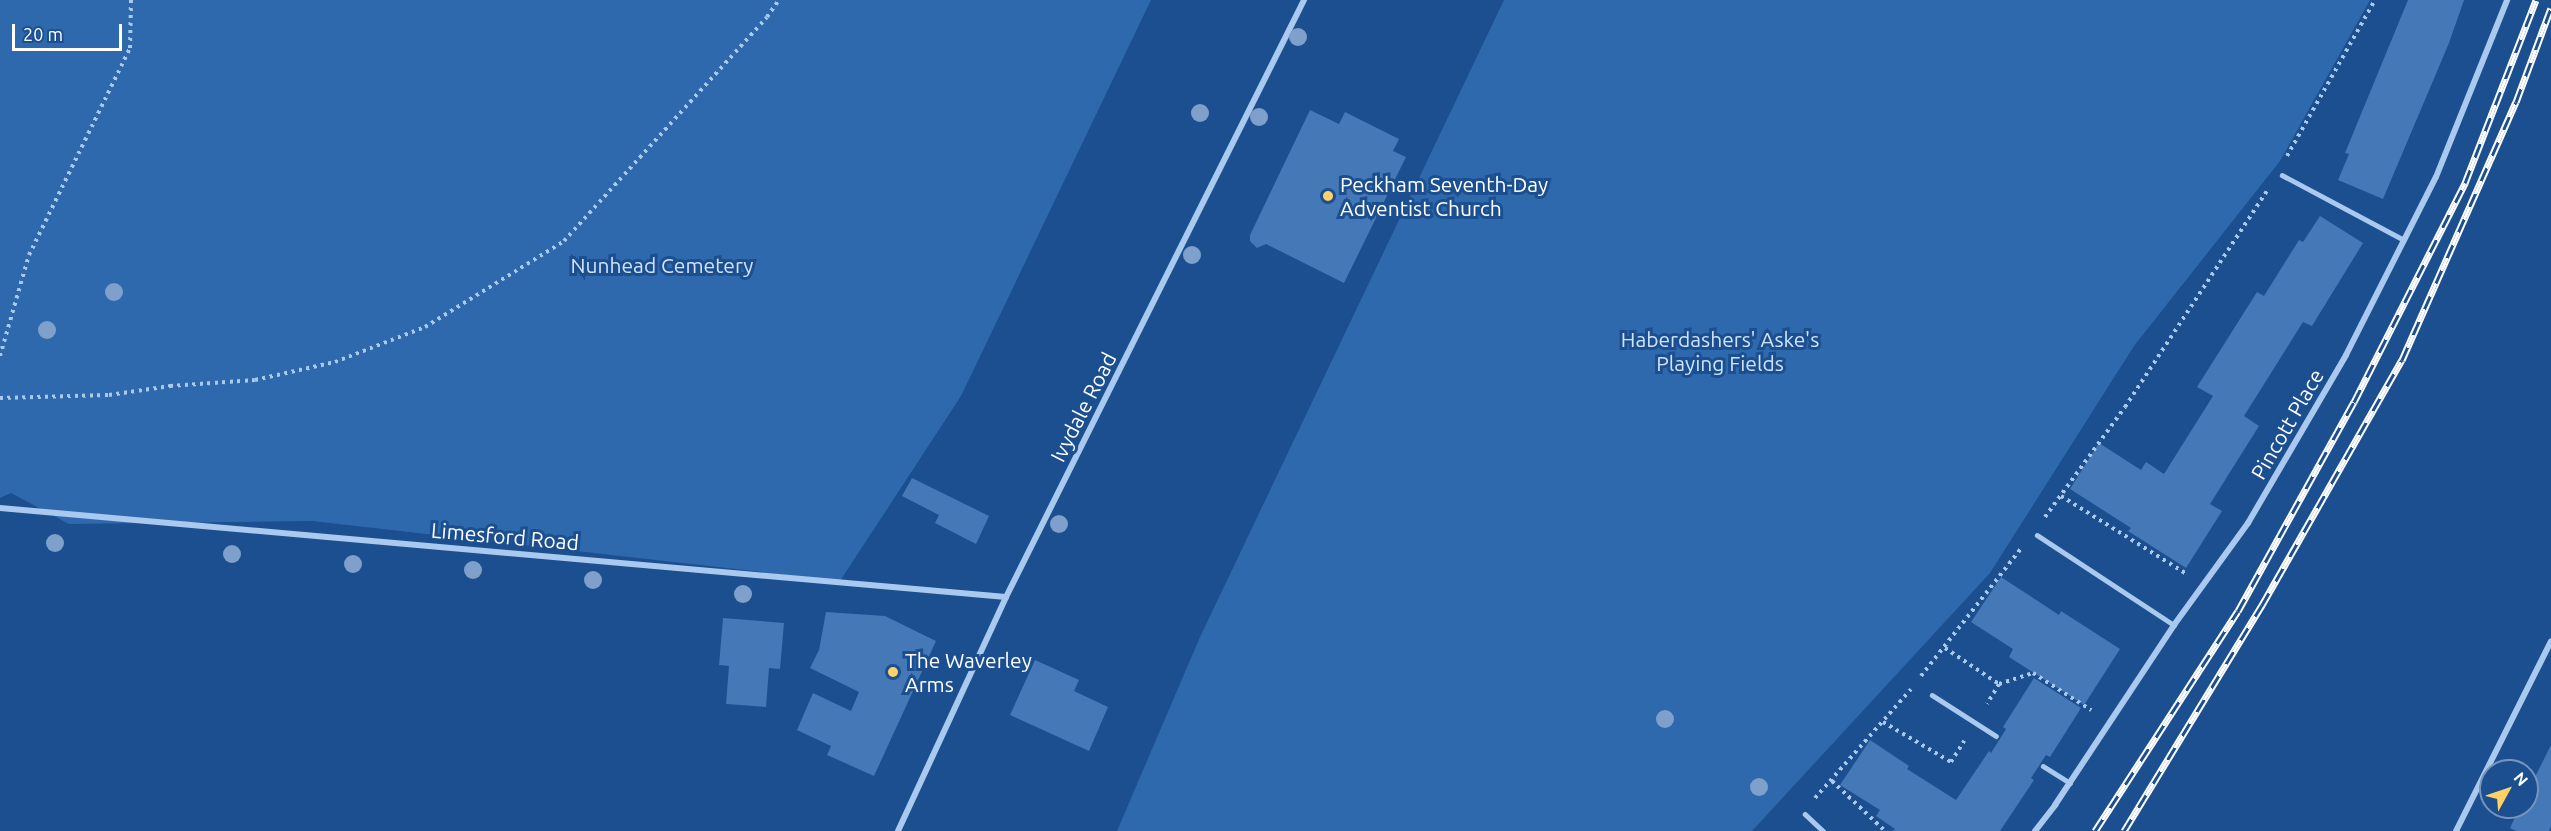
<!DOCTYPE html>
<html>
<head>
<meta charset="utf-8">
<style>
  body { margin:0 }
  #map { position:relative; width:2551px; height:831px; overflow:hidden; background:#1b4f8f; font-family:Ubuntu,sans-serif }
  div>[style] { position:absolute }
  .green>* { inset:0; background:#2e69ad }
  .building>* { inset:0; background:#4478b7 }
  .path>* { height:4px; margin-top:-2px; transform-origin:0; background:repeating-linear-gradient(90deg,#a9c9ee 0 3px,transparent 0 7.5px) }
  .lane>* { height:4.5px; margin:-2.25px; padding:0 2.25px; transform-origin:2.25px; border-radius:2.25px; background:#a9c9ee }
  .street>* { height:6px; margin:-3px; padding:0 3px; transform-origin:3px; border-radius:3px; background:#a9c9ee }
  .rail>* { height:7px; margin-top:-3.5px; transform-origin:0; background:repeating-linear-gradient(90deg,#1b4f8f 0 14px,#fff 0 28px); box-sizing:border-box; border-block:2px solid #fff }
  .trees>* { width:18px; height:18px; margin:-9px; border-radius:50%; background:#7ea0ca }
  .dots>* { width:16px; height:16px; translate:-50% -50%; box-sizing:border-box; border:3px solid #1b4f8f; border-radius:50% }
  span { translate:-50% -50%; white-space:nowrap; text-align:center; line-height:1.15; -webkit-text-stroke:6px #1b4f8f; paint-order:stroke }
  .poi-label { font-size:21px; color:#fff }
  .left { translate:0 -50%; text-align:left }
  .park-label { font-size:21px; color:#cfe3fa }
  .street-label { font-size:21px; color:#fff }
  .north { position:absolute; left:2479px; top:759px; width:60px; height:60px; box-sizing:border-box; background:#1b4f8f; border:2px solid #7695bc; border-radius:50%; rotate:50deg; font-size:16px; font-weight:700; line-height:24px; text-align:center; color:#fff }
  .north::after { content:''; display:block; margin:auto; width:21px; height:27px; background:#ffd166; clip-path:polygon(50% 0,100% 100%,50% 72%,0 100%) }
  .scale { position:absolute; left:12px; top:24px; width:110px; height:27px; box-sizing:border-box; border:3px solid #fff; border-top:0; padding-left:8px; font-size:18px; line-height:21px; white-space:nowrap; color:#fff; -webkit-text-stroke:4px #1b4f8f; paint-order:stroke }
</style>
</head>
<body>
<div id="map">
  <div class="green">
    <i style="clip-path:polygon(0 0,1151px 0,961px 396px,840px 581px,312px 521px,69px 524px,11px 493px,0 498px)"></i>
    <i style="clip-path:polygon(1504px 0,2370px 0,2280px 161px,2134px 346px,1990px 573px,1752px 831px,1117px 831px,1200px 637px)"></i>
  </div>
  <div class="building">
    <i style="clip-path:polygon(2408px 0,2464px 0,2449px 43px,2383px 199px,2338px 180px,2349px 154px,2345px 153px)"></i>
    <i style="clip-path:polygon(1310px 110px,1339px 124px,1345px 112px,1399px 139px,1393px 151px,1406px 157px,1344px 283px,1266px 244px,1257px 248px,1250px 241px,1250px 235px)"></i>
    <i style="clip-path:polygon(2320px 216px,2363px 243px,2312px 326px,2303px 322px,2244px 416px,2259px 426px,2210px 504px,2222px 511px,2186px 568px,2128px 531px,2131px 528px,2070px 489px,2099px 443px,2141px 470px,2146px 462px,2164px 474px,2213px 396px,2197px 387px,2257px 292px,2264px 296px,2299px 240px,2303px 242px)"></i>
    <i style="clip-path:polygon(912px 478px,989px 516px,976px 544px,935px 523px,939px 515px,902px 496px)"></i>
    <i style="clip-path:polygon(2001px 577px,2059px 615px,2061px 611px,2120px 649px,2084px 705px,2009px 657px,2013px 649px,1971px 622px)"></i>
    <i style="clip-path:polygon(826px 612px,885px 616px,936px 641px,874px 776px,827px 755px,831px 746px,797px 730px,813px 693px,851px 711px,859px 692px,810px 668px,819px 650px)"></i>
    <i style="clip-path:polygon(723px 618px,784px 623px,780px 669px,769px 668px,766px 707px,726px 704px,729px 666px,719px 665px)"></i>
    <i style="clip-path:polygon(1035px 660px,1079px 680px,1074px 691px,1108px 707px,1089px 751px,1010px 715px)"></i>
    <i style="clip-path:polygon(2034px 678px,2081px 708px,2050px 757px,2046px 755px,2031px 778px,2034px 780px,2000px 831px,1893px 831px,1895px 829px,1876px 816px,1880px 810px,1840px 785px,1870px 740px,1909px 766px,1907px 769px,1956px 800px,1989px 751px,1991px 753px,2006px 729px,2003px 727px)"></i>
    <i style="clip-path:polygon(2551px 745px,2551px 826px,2549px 831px,2516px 831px,2510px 828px,2520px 807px,2527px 807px,2527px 793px)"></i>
  </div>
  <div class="path">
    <i style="left:2287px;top:156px;width:179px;rotate:-60.6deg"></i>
    <i style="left:0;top:356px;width:105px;rotate:-74deg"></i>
    <i style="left:29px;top:255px;width:230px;rotate:-64deg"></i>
    <i style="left:130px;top:48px;width:48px;rotate:-88.8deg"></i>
    <i style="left:0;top:398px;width:109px;rotate:-1.6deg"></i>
    <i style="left:109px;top:395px;width:62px;rotate:-8.4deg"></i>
    <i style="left:170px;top:386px;width:85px;rotate:-4deg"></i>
    <i style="left:255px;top:380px;width:82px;rotate:-12.7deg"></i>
    <i style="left:335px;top:362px;width:97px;rotate:-21.3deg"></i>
    <i style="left:425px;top:327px;width:163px;rotate:-31.7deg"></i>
    <i style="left:564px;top:241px;width:302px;rotate:-47.8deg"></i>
    <i style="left:767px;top:17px;width:21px;rotate:-55deg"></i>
    <i style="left:2061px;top:496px;width:146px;rotate:31.8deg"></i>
    <i style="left:2045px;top:517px;width:136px;rotate:-54deg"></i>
    <i style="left:2125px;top:407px;width:261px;rotate:-56.7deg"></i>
    <i style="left:1945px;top:648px;width:65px;rotate:33.7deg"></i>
    <i style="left:1999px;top:684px;width:23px;rotate:121deg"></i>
    <i style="left:1921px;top:676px;width:164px;rotate:-51.9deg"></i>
    <i style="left:1999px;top:684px;width:36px;rotate:-18deg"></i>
    <i style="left:2033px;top:673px;width:69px;rotate:32.5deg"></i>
    <i style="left:1883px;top:722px;width:79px;rotate:30.5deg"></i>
    <i style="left:1951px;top:762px;width:25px;rotate:-58deg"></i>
    <i style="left:1832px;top:781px;width:73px;rotate:43.3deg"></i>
    <i style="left:1815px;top:798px;width:145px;rotate:-48.6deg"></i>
  </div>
  <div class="lane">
    <i style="left:2282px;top:175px;width:138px;rotate:28deg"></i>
    <i style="left:2037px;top:535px;width:164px;rotate:33.3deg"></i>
    <i style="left:1932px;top:695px;width:76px;rotate:32.6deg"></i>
    <i style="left:2043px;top:766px;width:32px;rotate:32deg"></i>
    <i style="left:1805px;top:814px;width:25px;rotate:43deg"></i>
  </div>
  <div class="street">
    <i style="left:0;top:508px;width:1010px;rotate:5.06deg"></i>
    <i style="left:898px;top:831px;width:258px;rotate:-65.2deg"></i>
    <i style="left:1006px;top:597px;width:667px;rotate:-63.47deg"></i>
    <i style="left:2035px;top:831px;width:33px;rotate:-52deg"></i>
    <i style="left:2055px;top:805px;width:216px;rotate:-56.5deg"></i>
    <i style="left:2174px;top:625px;width:126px;rotate:-54deg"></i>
    <i style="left:2248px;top:523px;width:194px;rotate:-59.7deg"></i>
    <i style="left:2346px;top:355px;width:199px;rotate:-63.2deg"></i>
    <i style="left:2436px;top:177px;width:191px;rotate:-68.1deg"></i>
    <i style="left:2456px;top:831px;width:212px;rotate:-63.4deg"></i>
  </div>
  <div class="rail">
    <i style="left:2095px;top:831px;width:262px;rotate:-57deg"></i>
    <i style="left:2238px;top:611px;width:239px;rotate:-61deg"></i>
    <i style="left:2354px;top:402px;width:246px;rotate:-63.1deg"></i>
    <i style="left:2465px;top:183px;width:196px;rotate:-68.8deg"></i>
    <i style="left:2124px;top:831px;width:265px;rotate:-58.6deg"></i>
    <i style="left:2262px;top:605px;width:282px;rotate:-60.3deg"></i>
    <i style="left:2402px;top:360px;width:282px;rotate:-66.2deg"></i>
    <i style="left:2516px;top:102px;width:100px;rotate:-69.6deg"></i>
  </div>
  <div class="trees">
    <i style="left:1298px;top:37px"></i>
    <i style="left:1200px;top:113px"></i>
    <i style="left:1259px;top:117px"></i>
    <i style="left:1192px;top:255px"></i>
    <i style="left:114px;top:292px"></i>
    <i style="left:47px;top:330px"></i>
    <i style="left:1059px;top:524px"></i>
    <i style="left:55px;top:543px"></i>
    <i style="left:232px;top:554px"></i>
    <i style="left:353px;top:564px"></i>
    <i style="left:473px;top:570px"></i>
    <i style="left:593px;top:580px"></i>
    <i style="left:743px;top:594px"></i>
    <i style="left:1665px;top:719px"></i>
    <i style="left:1759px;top:787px"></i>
  </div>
  <div class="dots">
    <i style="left:1328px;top:196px;background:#ffd166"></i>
    <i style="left:893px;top:672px;background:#ffd166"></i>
  </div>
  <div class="poi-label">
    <span class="left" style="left:1340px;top:196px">Peckham Seventh-Day<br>Adventist Church</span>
    <span class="left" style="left:905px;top:672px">The Waverley<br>Arms</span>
  </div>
  <div class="park-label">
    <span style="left:662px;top:265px">Nunhead Cemetery</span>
    <span style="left:1720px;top:351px">Haberdashers' Aske's<br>Playing Fields</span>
  </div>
  <div class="street-label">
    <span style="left:1083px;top:407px;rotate:-63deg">Ivydale Road</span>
    <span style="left:2287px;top:424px;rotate:-60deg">Pincott Place</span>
    <span style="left:505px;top:536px;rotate:5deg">Limesford Road</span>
  </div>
  <div class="north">N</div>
  <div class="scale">20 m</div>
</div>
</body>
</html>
